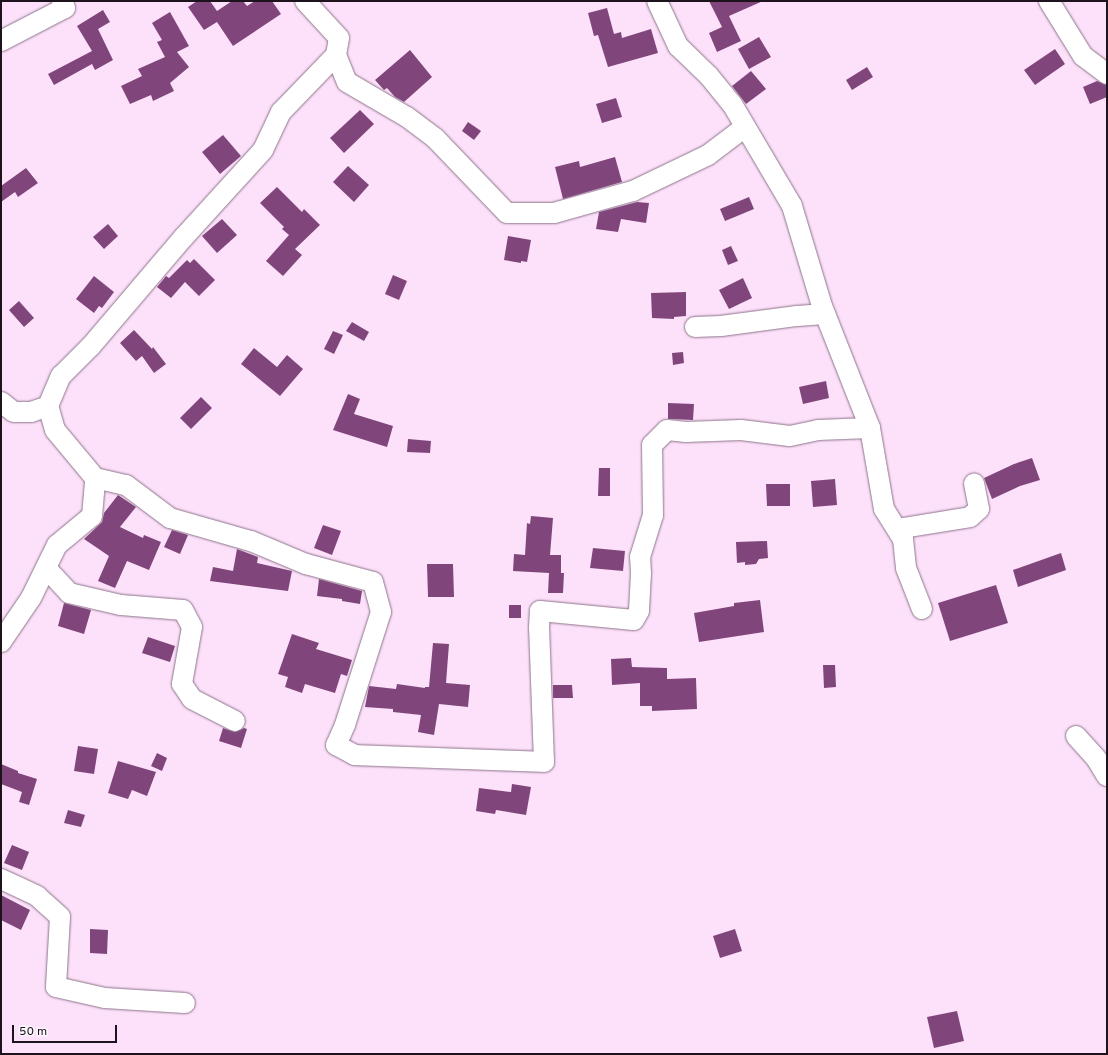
<!DOCTYPE html>
<html>
<head>
<meta charset="utf-8">
<style>
  body { margin:0 }
  #map { position:relative; width:1108px; height:1055px; overflow:hidden; background:#fde1fa; font-family:Overpass,sans-serif }
  div>[style] { position:absolute }
  .building>* { inset:0; background:#80467c }
  .roads { filter:drop-shadow(0 0 1px #8c748a) drop-shadow(0 0 1px #8c748a) }
  .minor>* { height:20px; margin:-10px; padding:0 10px; transform-origin:10px; border-radius:10px; background:#fff }
  span { translate:-50% -50%; white-space:nowrap; text-align:center; line-height:1.15; -webkit-text-stroke:4px #fcf7fc; paint-order:stroke }
  .frame { position:absolute; inset:0; border:2px solid #1d131c; pointer-events:none }
  .scale { position:absolute; left:12px; top:1025px; width:105px; height:18px; box-sizing:border-box; border:2px solid #1d131c; border-top:0; padding-left:5px; font-size:12px; line-height:14px; white-space:nowrap; color:#1d131c; -webkit-text-stroke:3px #fcf7fc; paint-order:stroke }
</style>
</head>
<body>
<div id="map">
  <div class="building">
    <i style="clip-path:polygon(197px 1px,210px 1px,217px 11px,232px 1px,243px 1px,247px 6px,255px 1px,272px 1px,281px 14px,233px 46px,217px 22px,204px 30px,188px 7px)"></i>
    <i style="clip-path:polygon(709px 1px,763px 1px,729px 16px,741px 41px,717px 52px,709px 33px,722px 27px)"></i>
    <i style="clip-path:polygon(607px 8px,614px 34px,621px 32px,622px 38px,651px 29px,658px 53px,608px 67px,598px 35px,594px 36px,588px 13px)"></i>
    <i style="clip-path:polygon(103px 10px,110px 22px,98px 29px,113px 60px,95px 70px,92px 64px,54px 85px,48px 74px,92px 51px,77px 26px)"></i>
    <i style="clip-path:polygon(170px 12px,189px 46px,177px 52px,189px 67px,170px 83px,174px 91px,153px 101px,151px 95px,130px 104px,121px 86px,142px 76px,138px 69px,165px 57px,157px 42px,162px 40px,152px 23px)"></i>
    <i style="clip-path:polygon(759px 37px,771px 57px,749px 69px,738px 49px)"></i>
    <i style="clip-path:polygon(1055px 49px,1065px 64px,1035px 85px,1024px 70px)"></i>
    <i style="clip-path:polygon(410px 50px,432px 77px,404px 102px,395px 97px,387px 88px,384px 90px,375px 80px)"></i>
    <i style="clip-path:polygon(867px 67px,873px 77px,852px 90px,846px 80px)"></i>
    <i style="clip-path:polygon(751px 71px,766px 89px,746px 104px,732px 86px)"></i>
    <i style="clip-path:polygon(1097px 81px,1107px 85px,1107px 97px,1090px 104px,1083px 87px)"></i>
    <i style="clip-path:polygon(616px 98px,622px 117px,602px 123px,596px 104px)"></i>
    <i style="clip-path:polygon(360px 110px,374px 124px,344px 153px,330px 138px)"></i>
    <i style="clip-path:polygon(468px 122px,481px 131px,474px 140px,462px 131px)"></i>
    <i style="clip-path:polygon(223px 135px,241px 156px,220px 174px,202px 152px)"></i>
    <i style="clip-path:polygon(615px 157px,622px 182px,563px 199px,555px 167px,579px 161px,580px 167px)"></i>
    <i style="clip-path:polygon(348px 166px,369px 185px,354px 202px,333px 182px)"></i>
    <i style="clip-path:polygon(26px 168px,38px 183px,18px 197px,15px 192px,1px 202px,1px 186px)"></i>
    <i style="clip-path:polygon(277px 187px,302px 212px,304px 209px,320px 225px,295px 249px,302px 255px,283px 276px,266px 261px,289px 235px,282px 229px,284px 227px,260px 203px)"></i>
    <i style="clip-path:polygon(749px 197px,754px 209px,725px 221px,720px 209px)"></i>
    <i style="clip-path:polygon(637px 202px,649px 203px,646px 223px,621px 219px,618px 232px,596px 229px,599px 212px)"></i>
    <i style="clip-path:polygon(222px 219px,237px 235px,217px 253px,202px 236px)"></i>
    <i style="clip-path:polygon(108px 224px,118px 236px,104px 249px,93px 237px)"></i>
    <i style="clip-path:polygon(508px 236px,531px 240px,527px 262px,521px 261px,521px 263px,504px 260px)"></i>
    <i style="clip-path:polygon(731px 246px,738px 261px,728px 265px,722px 250px)"></i>
    <i style="clip-path:polygon(194px 259px,215px 280px,199px 296px,185px 282px,171px 298px,157px 287px,166px 276px,169px 278px,187px 260px,190px 263px)"></i>
    <i style="clip-path:polygon(393px 275px,407px 281px,399px 300px,385px 294px)"></i>
    <i style="clip-path:polygon(94px 276px,114px 292px,102px 308px,99px 306px,94px 313px,76px 299px)"></i>
    <i style="clip-path:polygon(743px 278px,752px 298px,729px 309px,719px 290px)"></i>
    <i style="clip-path:polygon(686px 292px,686px 316px,674px 317px,674px 319px,652px 318px,651px 293px)"></i>
    <i style="clip-path:polygon(19px 301px,34px 318px,24px 327px,9px 310px)"></i>
    <i style="clip-path:polygon(352px 322px,369px 332px,364px 341px,346px 331px)"></i>
    <i style="clip-path:polygon(134px 330px,152px 349px,153px 347px,166px 364px,154px 373px,142px 356px,136px 361px,120px 343px)"></i>
    <i style="clip-path:polygon(333px 331px,343px 335px,334px 354px,324px 349px)"></i>
    <i style="clip-path:polygon(254px 348px,277px 367px,287px 355px,303px 369px,280px 396px,241px 364px)"></i>
    <i style="clip-path:polygon(683px 352px,684px 363px,673px 365px,672px 353px)"></i>
    <i style="clip-path:polygon(826px 381px,829px 398px,803px 404px,799px 387px)"></i>
    <i style="clip-path:polygon(348px 394px,360px 399px,354px 414px,393px 426px,387px 447px,333px 430px)"></i>
    <i style="clip-path:polygon(201px 397px,212px 408px,191px 429px,180px 418px)"></i>
    <i style="clip-path:polygon(668px 403px,694px 404px,693px 420px,668px 419px)"></i>
    <i style="clip-path:polygon(408px 439px,431px 441px,430px 453px,407px 452px)"></i>
    <i style="clip-path:polygon(1032px 458px,1040px 480px,1020px 486px,992px 499px,984px 478px,1014px 464px)"></i>
    <i style="clip-path:polygon(599px 468px,610px 468px,610px 496px,598px 496px)"></i>
    <i style="clip-path:polygon(835px 479px,837px 505px,813px 507px,811px 481px)"></i>
    <i style="clip-path:polygon(766px 484px,790px 484px,790px 506px,767px 506px)"></i>
    <i style="clip-path:polygon(118px 495px,136px 507px,120px 527px,143px 538px,144px 535px,161px 542px,149px 570px,127px 561px,115px 588px,98px 581px,109px 556px,84px 539px,102px 522px,104px 513px)"></i>
    <i style="clip-path:polygon(531px 516px,553px 518px,550px 555px,561px 555px,561px 573px,564px 573px,563px 593px,548px 593px,549px 573px,513px 571px,514px 554px,525px 555px,527px 523px,530px 524px)"></i>
    <i style="clip-path:polygon(323px 525px,341px 531px,332px 555px,314px 548px)"></i>
    <i style="clip-path:polygon(172px 530px,188px 535px,180px 554px,164px 547px)"></i>
    <i style="clip-path:polygon(767px 541px,768px 558px,759px 559px,756px 564px,745px 565px,745px 562px,737px 563px,736px 542px)"></i>
    <i style="clip-path:polygon(593px 548px,625px 551px,623px 571px,590px 568px)"></i>
    <i style="clip-path:polygon(237px 549px,258px 557px,257px 563px,292px 571px,288px 591px,210px 581px,213px 567px,233px 571px)"></i>
    <i style="clip-path:polygon(1061px 553px,1066px 570px,1018px 587px,1013px 570px)"></i>
    <i style="clip-path:polygon(427px 564px,453px 564px,454px 597px,428px 597px)"></i>
    <i style="clip-path:polygon(319px 579px,362px 591px,360px 604px,342px 601px,342px 599px,317px 596px)"></i>
    <i style="clip-path:polygon(996px 585px,1008px 623px,950px 641px,938px 603px)"></i>
    <i style="clip-path:polygon(760px 600px,764px 632px,699px 642px,694px 613px,734px 606px,734px 603px)"></i>
    <i style="clip-path:polygon(64px 603px,91px 610px,84px 634px,58px 626px)"></i>
    <i style="clip-path:polygon(509px 605px,521px 605px,521px 618px,509px 618px)"></i>
    <i style="clip-path:polygon(292px 634px,319px 643px,316px 649px,352px 660px,347px 676px,341px 674px,335px 693px,305px 684px,302px 693px,285px 687px,288px 677px,278px 674px)"></i>
    <i style="clip-path:polygon(148px 637px,175px 646px,170px 662px,142px 653px)"></i>
    <i style="clip-path:polygon(433px 643px,449px 644px,446px 683px,470px 685px,468px 707px,439px 704px,434px 735px,418px 732px,421px 715px,393px 712px,393px 709px,365px 707px,369px 686px,396px 689px,397px 684px,425px 688px,425px 687px,429px 687px)"></i>
    <i style="clip-path:polygon(631px 658px,632px 667px,667px 668px,667px 679px,696px 678px,697px 709px,652px 711px,652px 706px,640px 706px,640px 683px,612px 685px,611px 659px)"></i>
    <i style="clip-path:polygon(823px 665px,835px 665px,836px 687px,824px 688px)"></i>
    <i style="clip-path:polygon(553px 685px,572px 685px,573px 698px,553px 698px)"></i>
    <i style="clip-path:polygon(223px 728px,235px 732px,244px 728px,247px 729px,241px 748px,219px 741px)"></i>
    <i style="clip-path:polygon(78px 746px,98px 749px,94px 774px,74px 771px)"></i>
    <i style="clip-path:polygon(157px 753px,167px 758px,162px 771px,151px 766px)"></i>
    <i style="clip-path:polygon(118px 761px,156px 772px,147px 796px,132px 790px,128px 799px,108px 793px)"></i>
    <i style="clip-path:polygon(1px 764px,18px 771px,18px 773px,37px 779px,29px 805px,19px 802px,22px 792px,1px 784px)"></i>
    <i style="clip-path:polygon(512px 784px,531px 787px,526px 815px,496px 810px,495px 814px,476px 811px,479px 788px,511px 792px)"></i>
    <i style="clip-path:polygon(68px 810px,85px 815px,81px 827px,64px 823px)"></i>
    <i style="clip-path:polygon(12px 845px,29px 852px,22px 870px,4px 863px)"></i>
    <i style="clip-path:polygon(1px 895px,30px 910px,21px 930px,1px 920px)"></i>
    <i style="clip-path:polygon(90px 929px,108px 930px,107px 954px,90px 953px)"></i>
    <i style="clip-path:polygon(735px 929px,742px 951px,720px 958px,713px 936px)"></i>
    <i style="clip-path:polygon(957px 1011px,964px 1041px,934px 1048px,927px 1017px)"></i>
  </div>
  <div class="roads">
    <div class="minor">
      <i style="left:305px;top:1px;width:50px;rotate:47.4deg"></i>
      <i style="left:339px;top:38px;width:17px;rotate:100deg"></i>
      <i style="left:336px;top:55px;width:29px;rotate:68deg"></i>
      <i style="left:347px;top:82px;width:69px;rotate:30.3deg"></i>
      <i style="left:407px;top:117px;width:35px;rotate:37deg"></i>
      <i style="left:435px;top:138px;width:104px;rotate:46.2deg"></i>
      <i style="left:507px;top:213px;width:47px"></i>
      <i style="left:554px;top:213px;width:82px;rotate:-15.6deg"></i>
      <i style="left:633px;top:191px;width:83px;rotate:-25.6deg"></i>
      <i style="left:708px;top:155px;width:46px;rotate:-37.1deg"></i>
      <i style="left:657px;top:1px;width:50px;rotate:65deg"></i>
      <i style="left:678px;top:46px;width:43px;rotate:44.1deg"></i>
      <i style="left:709px;top:76px;width:36px;rotate:51deg"></i>
      <i style="left:732px;top:104px;width:118px;rotate:59.5deg"></i>
      <i style="left:792px;top:206px;width:104px;rotate:73.3deg"></i>
      <i style="left:822px;top:306px;width:131px;rotate:68.5deg"></i>
      <i style="left:870px;top:428px;width:82px;rotate:80.2deg"></i>
      <i style="left:884px;top:509px;width:36px;rotate:58deg"></i>
      <i style="left:903px;top:539px;width:29px;rotate:84deg"></i>
      <i style="left:906px;top:568px;width:44px;rotate:68.7deg"></i>
      <i style="left:1049px;top:1px;width:65px;rotate:58.3deg"></i>
      <i style="left:1083px;top:56px;width:30px;rotate:37deg"></i>
      <i style="left:1px;top:41px;width:72px;rotate:-27.3deg"></i>
      <i style="left:65px;top:8px;width:8px;rotate:-113deg"></i>
      <i style="left:695px;top:327px;width:26px;rotate:-2deg"></i>
      <i style="left:721px;top:326px;width:77px;rotate:-7.5deg"></i>
      <i style="left:797px;top:316px;width:28px;rotate:-4deg"></i>
      <i style="left:1px;top:402px;width:16px;rotate:38deg"></i>
      <i style="left:14px;top:412px;width:17px"></i>
      <i style="left:31px;top:412px;width:18px;rotate:-19deg"></i>
      <i style="left:48px;top:406px;width:33px;rotate:-67deg"></i>
      <i style="left:61px;top:376px;width:42px;rotate:-45deg"></i>
      <i style="left:91px;top:346px;width:142px;rotate:-49.6deg"></i>
      <i style="left:183px;top:238px;width:119px;rotate:-47.7deg"></i>
      <i style="left:263px;top:150px;width:42px;rotate:-64.7deg"></i>
      <i style="left:281px;top:112px;width:79px;rotate:-46deg"></i>
      <i style="left:95px;top:478px;width:32px;rotate:13deg"></i>
      <i style="left:126px;top:485px;width:55px;rotate:36.9deg"></i>
      <i style="left:170px;top:518px;width:84px;rotate:15.9deg"></i>
      <i style="left:251px;top:541px;width:60px;rotate:22.7deg"></i>
      <i style="left:306px;top:564px;width:69px;rotate:15deg"></i>
      <i style="left:373px;top:582px;width:31px;rotate:75deg"></i>
      <i style="left:381px;top:612px;width:119px;rotate:107.7deg"></i>
      <i style="left:345px;top:725px;width:22px;rotate:114deg"></i>
      <i style="left:336px;top:745px;width:21px;rotate:28deg"></i>
      <i style="left:355px;top:755px;width:189px;rotate:2.1deg"></i>
      <i style="left:544px;top:762px;width:134px;rotate:-92.1deg"></i>
      <i style="left:539px;top:628px;width:17px;rotate:-87deg"></i>
      <i style="left:540px;top:611px;width:94px;rotate:5.5deg"></i>
      <i style="left:634px;top:620px;width:10px;rotate:-61deg"></i>
      <i style="left:639px;top:611px;width:37px;rotate:-87deg"></i>
      <i style="left:641px;top:574px;width:17px;rotate:-93deg"></i>
      <i style="left:640px;top:557px;width:44px;rotate:-72.8deg"></i>
      <i style="left:653px;top:515px;width:70px;rotate:-90.8deg"></i>
      <i style="left:652px;top:445px;width:21px;rotate:-45deg"></i>
      <i style="left:667px;top:430px;width:19px;rotate:6deg"></i>
      <i style="left:686px;top:432px;width:55px;rotate:-2.1deg"></i>
      <i style="left:741px;top:430px;width:49px;rotate:7deg"></i>
      <i style="left:790px;top:436px;width:29px;rotate:-12deg"></i>
      <i style="left:818px;top:430px;width:52px;rotate:-2.2deg"></i>
      <i style="left:903px;top:539px;width:11px;rotate:-90deg"></i>
      <i style="left:903px;top:528px;width:68px;rotate:-9.3deg"></i>
      <i style="left:970px;top:517px;width:12px;rotate:-42deg"></i>
      <i style="left:979px;top:509px;width:26px;rotate:-101deg"></i>
      <i style="left:46px;top:568px;width:34px;rotate:47deg"></i>
      <i style="left:69px;top:593px;width:53px;rotate:13deg"></i>
      <i style="left:121px;top:605px;width:62px;rotate:4.6deg"></i>
      <i style="left:183px;top:610px;width:19px;rotate:62deg"></i>
      <i style="left:192px;top:627px;width:58px;rotate:100deg"></i>
      <i style="left:182px;top:684px;width:18px;rotate:56deg"></i>
      <i style="left:192px;top:699px;width:48px;rotate:27.1deg"></i>
      <i style="left:1px;top:642px;width:53px;rotate:-55.7deg"></i>
      <i style="left:31px;top:598px;width:59px;rotate:-63.9deg"></i>
      <i style="left:57px;top:545px;width:45px;rotate:-39.6deg"></i>
      <i style="left:92px;top:516px;width:38px;rotate:-85deg"></i>
      <i style="left:95px;top:478px;width:62px;rotate:-129.8deg"></i>
      <i style="left:55px;top:430px;width:25px;rotate:-106deg"></i>
      <i style="left:1076px;top:736px;width:30px;rotate:48deg"></i>
      <i style="left:1096px;top:758px;width:21px;rotate:59deg"></i>
      <i style="left:1px;top:879px;width:40px;rotate:25deg"></i>
      <i style="left:37px;top:896px;width:31px;rotate:42deg"></i>
      <i style="left:60px;top:917px;width:70px;rotate:93.3deg"></i>
      <i style="left:56px;top:987px;width:50px;rotate:12.7deg"></i>
      <i style="left:105px;top:998px;width:80px;rotate:3.6deg"></i>
    </div>
  </div>
  <div class="frame"></div>
  <div class="scale">50 m</div>
</div>
</body>
</html>
